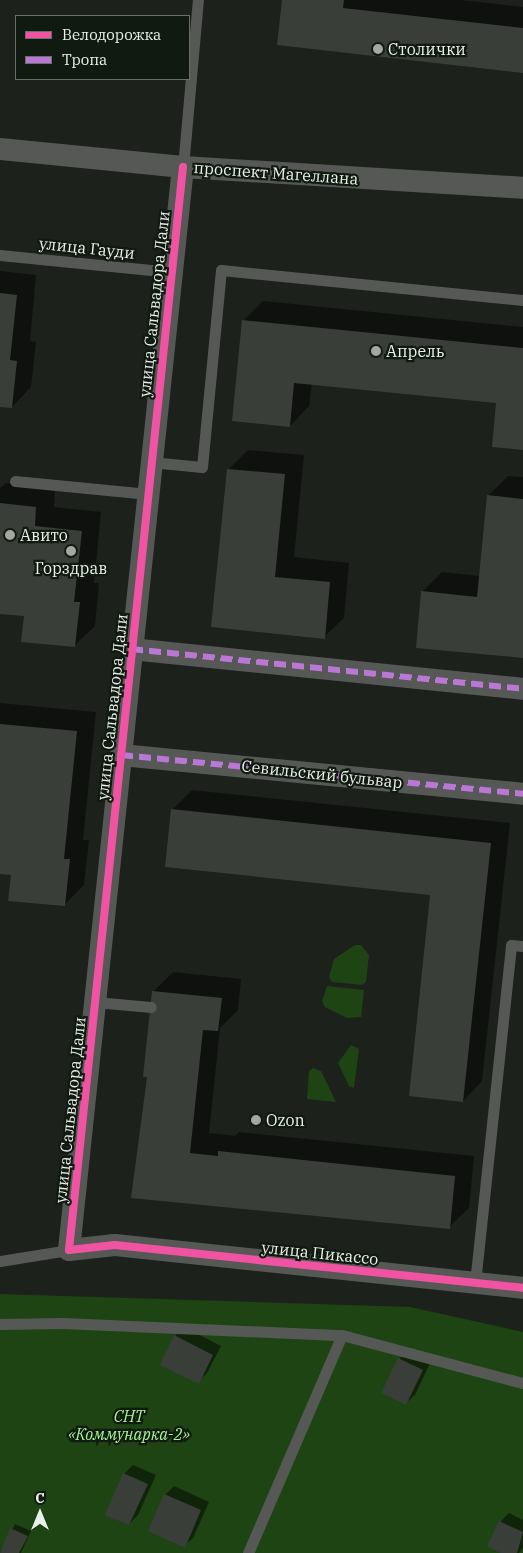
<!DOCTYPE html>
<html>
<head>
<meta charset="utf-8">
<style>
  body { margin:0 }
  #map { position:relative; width:523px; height:1553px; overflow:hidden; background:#1c211b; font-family:"IBM Plex Serif",serif }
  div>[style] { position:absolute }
  .green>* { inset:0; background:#1e4414 }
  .shadow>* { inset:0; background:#0007 }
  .building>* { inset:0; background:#3a3e39 }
  .lane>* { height:11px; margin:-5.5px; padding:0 5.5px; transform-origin:5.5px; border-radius:5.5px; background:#565856 }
  .street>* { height:22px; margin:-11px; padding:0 11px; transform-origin:11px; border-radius:11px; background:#565856 }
  .quiet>* { height:6px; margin-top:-3px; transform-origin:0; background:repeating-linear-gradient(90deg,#ba77d6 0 12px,transparent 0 18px) }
  .cycleway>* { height:8px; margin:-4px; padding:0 4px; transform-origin:4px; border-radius:4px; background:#f153a3 }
  .dots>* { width:14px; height:14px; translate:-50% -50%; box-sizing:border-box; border:2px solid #111a10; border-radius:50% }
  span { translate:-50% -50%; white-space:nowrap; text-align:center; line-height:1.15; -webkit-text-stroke:4.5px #111a10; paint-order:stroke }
  .poi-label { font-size:16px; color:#ebf1e9 }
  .left { translate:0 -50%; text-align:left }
  .street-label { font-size:16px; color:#ebf1e9 }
  .park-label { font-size:16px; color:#a4f493; font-style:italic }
  .legend { position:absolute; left:15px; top:15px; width:175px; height:65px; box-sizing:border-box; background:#111a10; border:1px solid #687067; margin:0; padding:6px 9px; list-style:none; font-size:15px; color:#ebf1e9 }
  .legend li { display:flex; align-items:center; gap:10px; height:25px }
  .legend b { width:25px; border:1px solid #687067 }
  .north { position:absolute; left:15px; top:1488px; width:50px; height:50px; -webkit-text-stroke:4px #111a10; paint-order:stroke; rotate:0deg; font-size:14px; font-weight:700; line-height:20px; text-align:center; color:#ebf1e9 }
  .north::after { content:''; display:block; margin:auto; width:18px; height:22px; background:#ebf1e9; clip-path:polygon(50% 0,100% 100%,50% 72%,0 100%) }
</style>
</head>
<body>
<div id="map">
  <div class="green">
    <i style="clip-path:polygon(355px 945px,361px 945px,369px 955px,366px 982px,362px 985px,332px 982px,329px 977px,334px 959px)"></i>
    <i style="clip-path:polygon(327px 986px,364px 990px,361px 1017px,347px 1018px,325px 1007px,322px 1001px)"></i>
    <i style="clip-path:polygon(351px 1045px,359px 1049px,354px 1088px,349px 1086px,338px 1063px)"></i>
    <i style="clip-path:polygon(313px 1068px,321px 1071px,336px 1102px,307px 1099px,309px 1071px)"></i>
    <i style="clip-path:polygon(0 1294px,410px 1307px,523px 1332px,523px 1553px,0 1553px)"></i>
  </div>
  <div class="shadow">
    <i style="clip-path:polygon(284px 0,461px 0,523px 7px,523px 71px)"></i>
    <i style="clip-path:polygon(0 271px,36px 275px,30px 341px,36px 342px,31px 387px,12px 407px,0 406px)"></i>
    <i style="clip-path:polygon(263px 301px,523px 327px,523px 449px,497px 402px,312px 383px,309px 406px,290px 426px,243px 321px)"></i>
    <i style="clip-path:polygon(248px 450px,304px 455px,294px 557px,349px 563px,344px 618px,324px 637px,213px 626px,229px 469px)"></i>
    <i style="clip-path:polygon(508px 476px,523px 477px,523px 657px,423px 591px,442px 572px,480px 576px,488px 496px)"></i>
    <i style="clip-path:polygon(6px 483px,55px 487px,54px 507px,101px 512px,94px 583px,99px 583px,95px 626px,75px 645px,25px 615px,0 613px,0 488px)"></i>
    <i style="clip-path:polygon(0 703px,96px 712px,83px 840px,89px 840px,84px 885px,64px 905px,12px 874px,0 872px)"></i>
    <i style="clip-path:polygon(192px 790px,510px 823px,482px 1081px,463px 1101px,432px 893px,173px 809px)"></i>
    <i style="clip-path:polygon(173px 972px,241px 979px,238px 1010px,220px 1028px,209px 1133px,235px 1136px,239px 1132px,474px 1156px,469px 1208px,449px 1227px,132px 1196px,148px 1085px,154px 991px)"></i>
    <i style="clip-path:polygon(184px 1327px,221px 1346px,207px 1373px,198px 1382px,175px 1336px)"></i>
    <i style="clip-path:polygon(408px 1350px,431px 1361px,415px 1395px,406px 1403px,399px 1359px)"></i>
    <i style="clip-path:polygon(133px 1465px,156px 1475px,138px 1515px,129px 1524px,124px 1474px)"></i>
    <i style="clip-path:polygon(174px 1486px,209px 1502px,193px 1538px,184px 1546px,165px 1495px)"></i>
    <i style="clip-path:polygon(509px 1513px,523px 1520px,523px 1548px,519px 1553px,504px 1553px,500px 1522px)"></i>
    <i style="clip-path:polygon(15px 1524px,31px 1531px,21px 1553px,0 1553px)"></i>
  </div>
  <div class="building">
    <i style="clip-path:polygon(282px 0,344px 0,343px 8px,523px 28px,523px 73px,277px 45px)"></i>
    <i style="clip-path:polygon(0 293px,17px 295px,10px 360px,17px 361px,12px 408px,0 407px)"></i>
    <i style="clip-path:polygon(242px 320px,523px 348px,523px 450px,492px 447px,496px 403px,294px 383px,290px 427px,232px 421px)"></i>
    <i style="clip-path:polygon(227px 469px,285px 474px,275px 577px,330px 582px,325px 639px,211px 627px)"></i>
    <i style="clip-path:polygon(487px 495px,523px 499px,523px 658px,416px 648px,421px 591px,477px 597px)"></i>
    <i style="clip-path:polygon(0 503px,36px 507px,35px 526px,82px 531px,74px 602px,80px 602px,75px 647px,21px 642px,24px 616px,0 614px)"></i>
    <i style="clip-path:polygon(0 724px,77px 731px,64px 859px,70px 859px,65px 906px,8px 901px,11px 875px,0 874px)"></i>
    <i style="clip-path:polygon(171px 809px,491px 843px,463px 1102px,409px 1096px,430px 895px,165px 867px)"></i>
    <i style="clip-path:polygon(152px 991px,222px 998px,218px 1031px,203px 1030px,190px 1153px,218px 1156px,218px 1151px,455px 1176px,450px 1229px,131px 1198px,146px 1085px,147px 1077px,143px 1077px)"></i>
    <i style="clip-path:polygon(174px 1335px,213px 1355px,199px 1384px,160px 1365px)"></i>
    <i style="clip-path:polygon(398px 1358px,423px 1370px,406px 1405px,381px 1393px)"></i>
    <i style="clip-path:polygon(123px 1473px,148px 1484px,129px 1525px,105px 1515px)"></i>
    <i style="clip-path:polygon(164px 1494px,201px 1510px,185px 1548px,148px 1531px)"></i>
    <i style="clip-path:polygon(499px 1521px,523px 1532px,517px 1553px,501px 1553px,487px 1546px)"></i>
    <i style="clip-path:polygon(10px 1528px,28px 1536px,19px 1553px,0 1553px)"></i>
  </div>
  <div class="lane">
    <i style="left:183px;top:167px;width:168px;rotate:-84.9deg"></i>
    <i style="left:0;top:255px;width:172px;rotate:5.7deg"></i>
    <i style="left:151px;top:462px;width:51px;rotate:5.6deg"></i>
    <i style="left:202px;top:467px;width:198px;rotate:-84.5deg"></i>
    <i style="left:221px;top:270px;width:303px;rotate:5.7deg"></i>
    <i style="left:15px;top:481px;width:134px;rotate:5.6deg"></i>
    <i style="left:95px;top:1002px;width:56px;rotate:5.1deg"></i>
    <i style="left:0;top:1261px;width:70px;rotate:-9.1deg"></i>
    <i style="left:475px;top:1283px;width:340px;rotate:-83.9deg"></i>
    <i style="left:511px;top:945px;width:12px;rotate:5deg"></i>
    <i style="left:0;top:1324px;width:63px;rotate:-0.9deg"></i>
    <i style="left:63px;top:1323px;width:279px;rotate:2.5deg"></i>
    <i style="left:342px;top:1335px;width:187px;rotate:14.9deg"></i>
    <i style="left:248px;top:1553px;width:237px;rotate:-66.7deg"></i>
  </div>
  <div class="street">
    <i style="left:0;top:149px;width:184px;rotate:5.6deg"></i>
    <i style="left:183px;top:167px;width:341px;rotate:3.5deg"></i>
    <i style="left:183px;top:167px;width:1089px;rotate:96.01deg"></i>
    <i style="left:69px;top:1250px;width:46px;rotate:-6.2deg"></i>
    <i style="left:115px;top:1245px;width:410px;rotate:6deg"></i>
    <i style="left:131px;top:649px;width:394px;rotate:5.8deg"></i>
    <i style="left:121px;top:755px;width:404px;rotate:5.5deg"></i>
  </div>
  <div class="quiet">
    <i style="left:131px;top:649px;width:394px;rotate:5.8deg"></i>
    <i style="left:121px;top:755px;width:404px;rotate:5.5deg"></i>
  </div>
  <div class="cycleway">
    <i style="left:183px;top:167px;width:1089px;rotate:96.01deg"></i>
    <i style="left:69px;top:1250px;width:46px;rotate:-6.2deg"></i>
    <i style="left:115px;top:1245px;width:410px;rotate:6deg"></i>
  </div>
  <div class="dots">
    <i style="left:378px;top:49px;background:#a3a8a1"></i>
    <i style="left:376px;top:351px;background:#a3a8a1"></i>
    <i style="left:10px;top:535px;background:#a3a8a1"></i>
    <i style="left:71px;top:551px;background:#a3a8a1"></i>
    <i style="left:256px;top:1120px;background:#a3a8a1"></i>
  </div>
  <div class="poi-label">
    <span class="left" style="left:388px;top:49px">Столички</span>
    <span class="left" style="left:386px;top:351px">Апрель</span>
    <span class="left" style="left:20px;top:535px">Авито</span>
    <span style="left:71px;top:568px">Горздрав</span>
    <span class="left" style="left:266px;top:1120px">Ozon</span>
  </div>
  <div class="street-label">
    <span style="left:276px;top:173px;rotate:4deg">проспект Магеллана</span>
    <span style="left:87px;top:248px;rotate:6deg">улица Гауди</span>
    <span style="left:154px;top:304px;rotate:-84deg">улица Сальвадора Дали</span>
    <span style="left:112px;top:707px;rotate:-84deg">улица Сальвадора Дали</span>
    <span style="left:322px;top:774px;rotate:6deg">Севильский бульвар</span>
    <span style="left:70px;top:1110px;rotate:-84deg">улица Сальвадора Дали</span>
    <span style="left:320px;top:1253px;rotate:6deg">улица Пикассо</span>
  </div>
  <div class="park-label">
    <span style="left:129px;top:1425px">СНТ<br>«Коммунарка-2»</span>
  </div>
  <ul class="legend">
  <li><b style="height:6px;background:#f153a3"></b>Велодорожка</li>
  <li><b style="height:6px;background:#ba77d6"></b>Тропа</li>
  </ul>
  <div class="north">С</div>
</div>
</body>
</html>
